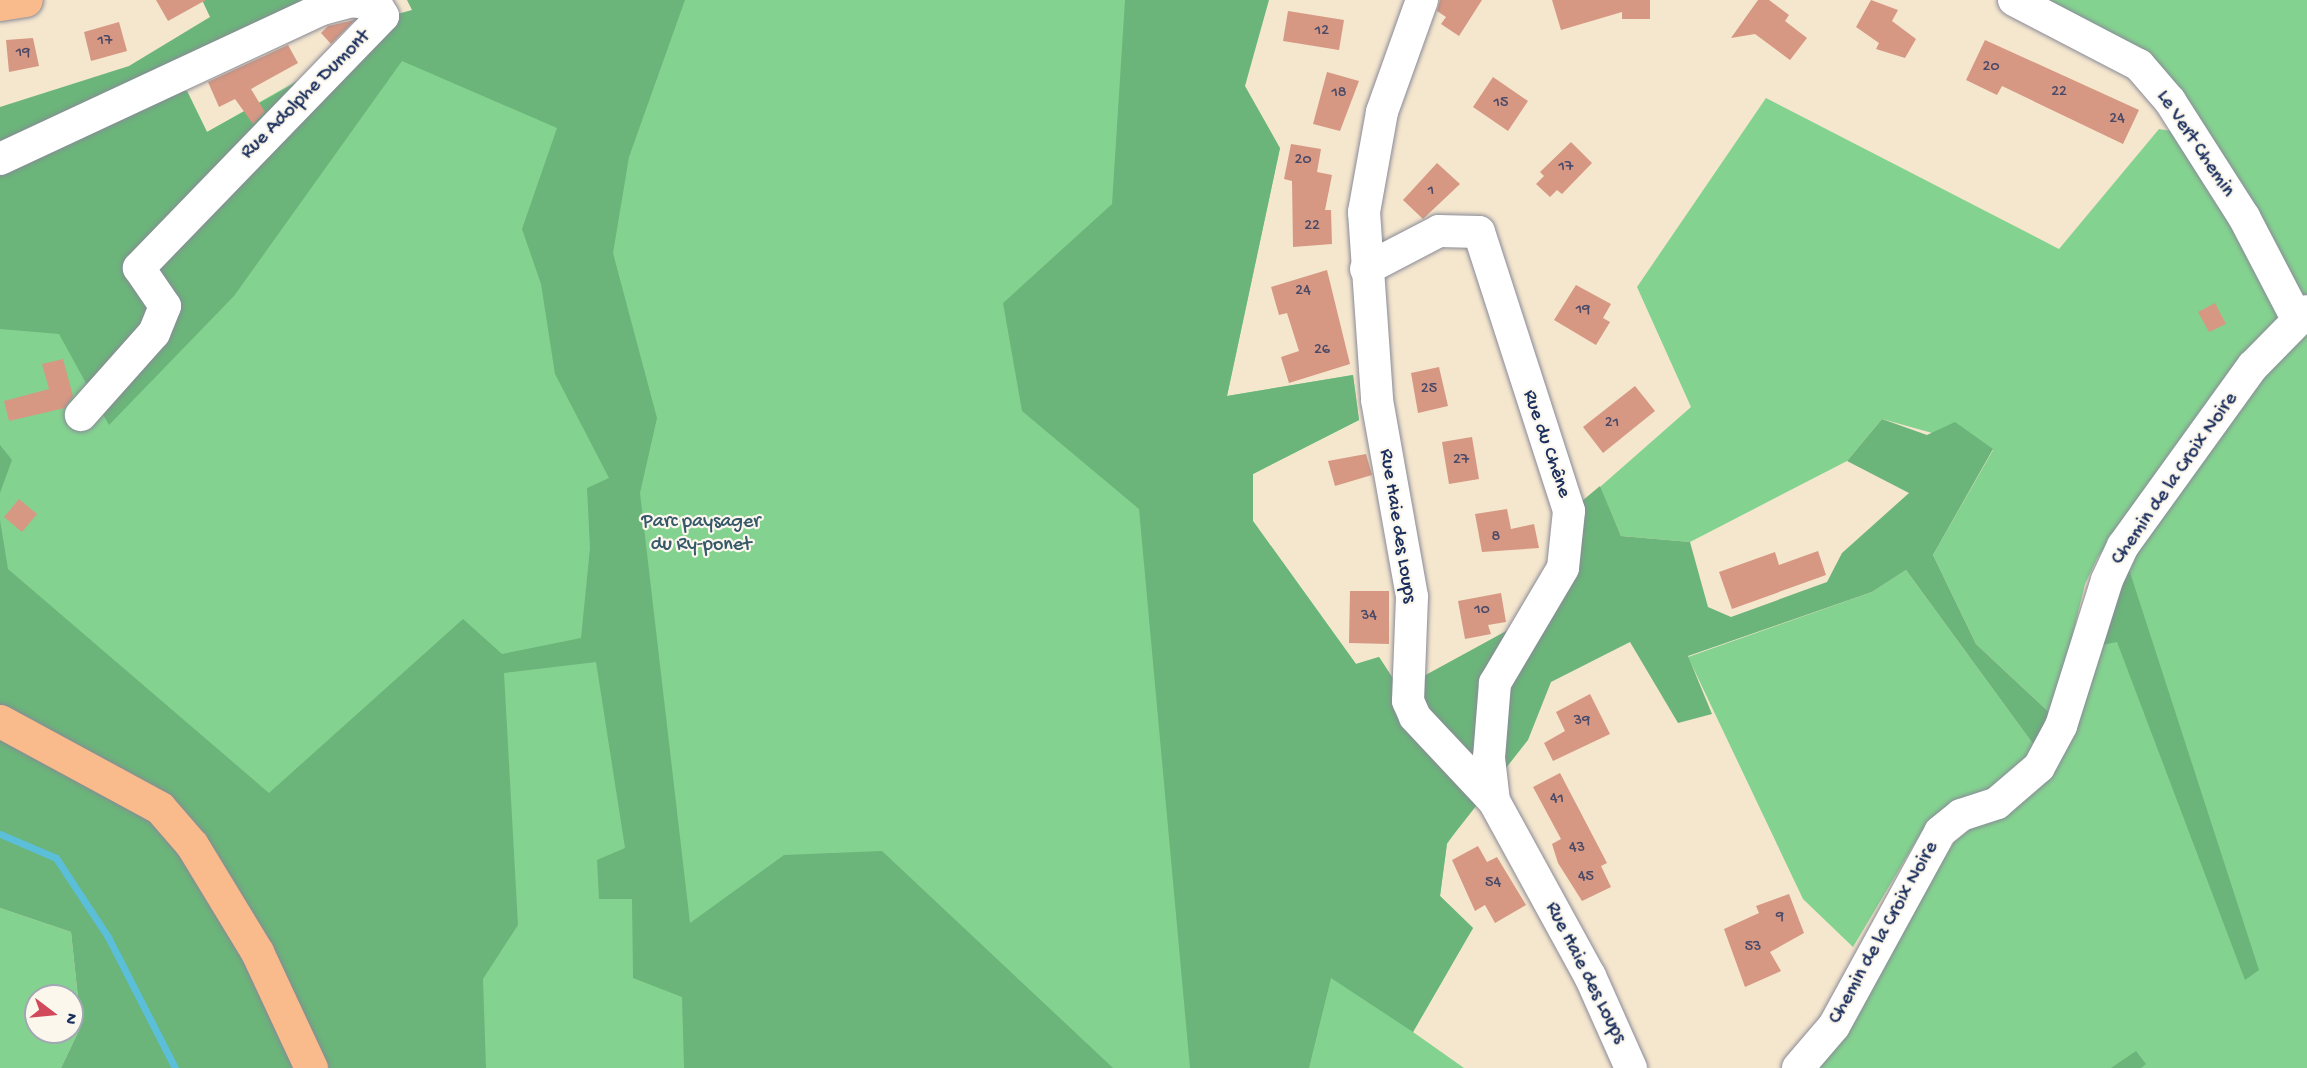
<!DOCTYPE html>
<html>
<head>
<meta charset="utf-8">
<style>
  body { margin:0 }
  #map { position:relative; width:2307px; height:1068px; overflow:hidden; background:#f5e6ce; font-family:"Gochi Hand",sans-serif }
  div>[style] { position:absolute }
  .green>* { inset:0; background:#84d290 }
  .forest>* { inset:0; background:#6bb47a }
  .stream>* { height:7px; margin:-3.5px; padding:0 3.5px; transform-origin:3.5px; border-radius:3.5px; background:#5cbfda }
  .building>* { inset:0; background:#d69883 }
  .roads { filter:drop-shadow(0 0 2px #888a96) drop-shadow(0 0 2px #888a96) }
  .minor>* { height:32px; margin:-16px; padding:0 16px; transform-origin:16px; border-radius:16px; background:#fff }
  .major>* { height:33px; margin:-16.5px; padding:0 16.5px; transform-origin:16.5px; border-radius:16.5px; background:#fabb8c }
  span { translate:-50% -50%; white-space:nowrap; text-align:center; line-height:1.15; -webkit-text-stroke:4.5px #fbf7ec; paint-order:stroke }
  .number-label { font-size:16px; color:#4a4967 }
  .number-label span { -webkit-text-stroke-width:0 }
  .street-label { font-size:20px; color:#1b2f5e }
  .park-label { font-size:20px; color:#35586a }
  .north { position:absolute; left:24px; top:984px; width:60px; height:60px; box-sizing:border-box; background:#fbf7ec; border:2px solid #a1a7b3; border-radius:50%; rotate:106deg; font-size:16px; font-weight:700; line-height:24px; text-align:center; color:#1b2f5e }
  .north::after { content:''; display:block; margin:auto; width:21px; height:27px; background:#d1495b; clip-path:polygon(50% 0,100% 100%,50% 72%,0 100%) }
</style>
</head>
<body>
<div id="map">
  <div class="green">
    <i style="clip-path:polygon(440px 0,1260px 0,1226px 102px,1280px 148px,1227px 396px,1353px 375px,1359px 420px,1253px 474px,1253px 521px,1356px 664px,1379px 657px,1474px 805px,1447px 844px,1440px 896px,1473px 928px,1413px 1032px,1464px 1068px,316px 1068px,0 738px,0 172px,187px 91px,207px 132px)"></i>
    <i style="clip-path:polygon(2039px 0,2307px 0,2307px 295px,2297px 296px,2143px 51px)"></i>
    <i style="clip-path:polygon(1766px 98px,2059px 249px,2159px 129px,2171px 131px,2252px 244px,2283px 317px,2098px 557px,2085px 584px,2053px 716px,1976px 644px,1933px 555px,1993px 450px,1882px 419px,1847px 461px,1690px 542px,1621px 536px,1600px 487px,1691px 407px,1637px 287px)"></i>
    <i style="clip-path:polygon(2307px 334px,2307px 1068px,1810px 1068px,1842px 1027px,1954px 842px,1975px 825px,2010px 813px,2052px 777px,2084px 707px,2092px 635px,2125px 557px,2275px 357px)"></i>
    <i style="clip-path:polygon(1906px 570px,2036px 748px,2002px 789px,1922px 831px,1853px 947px,1803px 899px,1688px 657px,1872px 592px)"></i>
    <i style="clip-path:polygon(evenodd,0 908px,71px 932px,81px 1026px,61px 1068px,0 1068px,0 908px,36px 996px,72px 996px,72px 1032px,36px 1032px,36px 996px)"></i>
  </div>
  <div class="forest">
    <i style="clip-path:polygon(202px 0,313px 0,134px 85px,187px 91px,207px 132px,324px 67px,390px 16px,412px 10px,407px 0,685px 0,629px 157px,613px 253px,657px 418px,640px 493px,690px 923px,784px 855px,882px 851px,1113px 1068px,684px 1068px,682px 997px,633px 978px,632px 899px,599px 899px,597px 860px,625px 848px,596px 662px,504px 673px,518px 925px,483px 979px,486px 1068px,61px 1068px,81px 1026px,71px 932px,0 908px,0 520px,8px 569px,269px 793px,463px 619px,502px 654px,581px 638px,590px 548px,587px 488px,609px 478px,555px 374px,541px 284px,522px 229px,557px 128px,402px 61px,234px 296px,109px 425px,59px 334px,0 329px,0 107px,129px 66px,210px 17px)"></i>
    <i style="clip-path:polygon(1125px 0,1269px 0,1245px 86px,1280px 148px,1227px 396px,1353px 375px,1359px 420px,1253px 474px,1253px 521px,1356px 664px,1379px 657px,1400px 689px,1519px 624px,1576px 506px,1600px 486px,1621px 536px,1690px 542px,1708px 607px,1731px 617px,1827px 582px,1842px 553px,1909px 493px,1847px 461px,1882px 419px,1927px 435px,1955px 422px,1993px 449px,1933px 555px,1976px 644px,2053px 716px,2036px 748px,1906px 570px,1872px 592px,1688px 656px,1712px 714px,1678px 723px,1630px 642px,1551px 682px,1528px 740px,1447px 843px,1440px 896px,1473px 928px,1413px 1032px,1331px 978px,1309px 1068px,1190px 1068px,1139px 509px,1022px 411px,1003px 303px,1112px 204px)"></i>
    <i style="clip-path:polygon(0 445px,12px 460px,0 493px)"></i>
    <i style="clip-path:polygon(2125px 557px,2259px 970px,2245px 980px,2117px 642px,2096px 646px)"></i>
    <i style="clip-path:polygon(2136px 1051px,2146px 1064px,2141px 1068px,2111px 1068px)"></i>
  </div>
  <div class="stream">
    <i style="left:0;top:834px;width:61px;rotate:23.2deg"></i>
    <i style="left:56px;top:858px;width:95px;rotate:56.6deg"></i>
    <i style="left:108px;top:937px;width:147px;rotate:62.9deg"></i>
  </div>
  <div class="building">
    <i style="clip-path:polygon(156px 0,206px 0,168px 21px)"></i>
    <i style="clip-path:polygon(1440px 0,1482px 0,1459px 36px,1441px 24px,1446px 17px,1437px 11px)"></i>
    <i style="clip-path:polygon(1552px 0,1650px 0,1650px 19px,1622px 19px,1622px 12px,1561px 30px)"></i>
    <i style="clip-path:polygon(1758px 0,1769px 0,1789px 15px,1785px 21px,1807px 38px,1790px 60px,1755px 34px,1731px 38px)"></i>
    <i style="clip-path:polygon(1871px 0,1898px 10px,1892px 21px,1916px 39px,1905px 58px,1876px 49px,1879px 43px,1856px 27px)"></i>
    <i style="clip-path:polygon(1288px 11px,1344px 20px,1339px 50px,1283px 41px)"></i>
    <i style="clip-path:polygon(355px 20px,331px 44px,321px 33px,328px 26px)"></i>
    <i style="clip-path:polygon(119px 22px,127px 51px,91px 61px,84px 32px)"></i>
    <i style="clip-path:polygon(33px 38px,39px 66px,9px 72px,6px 40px)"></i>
    <i style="clip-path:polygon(1985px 40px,2139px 110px,2123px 144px,2002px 86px,1997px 95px,1966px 80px)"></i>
    <i style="clip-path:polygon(288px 45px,298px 63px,251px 89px,265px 112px,253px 124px,235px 99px,219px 107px,208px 82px)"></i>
    <i style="clip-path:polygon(1327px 72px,1359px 81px,1340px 131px,1313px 124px)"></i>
    <i style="clip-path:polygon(1493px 77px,1528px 101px,1508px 131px,1473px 107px)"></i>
    <i style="clip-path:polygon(1571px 142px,1592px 163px,1562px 194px,1557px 190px,1550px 197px,1536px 184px,1544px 176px,1540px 172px)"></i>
    <i style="clip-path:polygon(1291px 144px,1321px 149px,1317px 172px,1332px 175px,1325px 210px,1331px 210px,1332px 244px,1293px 247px,1292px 181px,1284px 179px)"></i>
    <i style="clip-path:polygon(1437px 163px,1460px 184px,1423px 219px,1403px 200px)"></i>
    <i style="clip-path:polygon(1327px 270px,1350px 364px,1289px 383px,1281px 357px,1299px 351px,1287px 313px,1279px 315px,1271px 287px)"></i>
    <i style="clip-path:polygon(1576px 285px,1611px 304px,1603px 318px,1610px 322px,1596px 345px,1554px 320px)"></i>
    <i style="clip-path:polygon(2215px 303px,2226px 324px,2209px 332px,2198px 312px)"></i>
    <i style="clip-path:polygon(63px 359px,73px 396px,65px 408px,9px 421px,4px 401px,49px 389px,42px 364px)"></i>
    <i style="clip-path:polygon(1439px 367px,1448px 406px,1418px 413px,1411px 373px)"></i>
    <i style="clip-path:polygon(1635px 386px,1655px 411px,1603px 453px,1583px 427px)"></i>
    <i style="clip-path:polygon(1472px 437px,1479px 479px,1449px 484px,1442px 442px)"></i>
    <i style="clip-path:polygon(1366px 454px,1372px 475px,1335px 486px,1328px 461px)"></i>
    <i style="clip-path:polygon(19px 499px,37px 514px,22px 532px,4px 517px)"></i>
    <i style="clip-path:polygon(1507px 509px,1511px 529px,1534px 524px,1539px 548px,1482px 552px,1475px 514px)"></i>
    <i style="clip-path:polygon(1818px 551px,1826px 575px,1732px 609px,1719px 572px,1775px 552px,1779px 565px)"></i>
    <i style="clip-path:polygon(1350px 591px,1389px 591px,1389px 644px,1349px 643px)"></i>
    <i style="clip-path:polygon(1501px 593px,1506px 622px,1488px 625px,1491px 634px,1465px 639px,1458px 601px)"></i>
    <i style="clip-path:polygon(1590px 694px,1610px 734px,1553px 761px,1544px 743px,1565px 731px,1556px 712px)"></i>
    <i style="clip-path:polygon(1560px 773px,1607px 863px,1601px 866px,1611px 887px,1582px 901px,1558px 863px,1552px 844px,1561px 839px,1533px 787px)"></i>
    <i style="clip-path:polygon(1478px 846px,1487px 862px,1497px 857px,1526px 905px,1495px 923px,1485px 905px,1475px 911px,1452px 860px)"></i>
    <i style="clip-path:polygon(1789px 894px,1804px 933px,1770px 952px,1781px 971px,1745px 987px,1724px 929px,1759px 913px,1756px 906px)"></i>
  </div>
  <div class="roads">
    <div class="minor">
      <i style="left:1422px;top:0;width:119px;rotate:109.7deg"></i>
      <i style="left:1382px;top:112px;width:102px;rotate:100.2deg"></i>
      <i style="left:1364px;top:212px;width:188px;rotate:86deg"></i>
      <i style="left:1377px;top:400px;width:200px;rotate:79.9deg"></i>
      <i style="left:1412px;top:597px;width:104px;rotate:92.2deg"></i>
      <i style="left:1408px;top:701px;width:17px;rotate:66deg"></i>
      <i style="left:1415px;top:717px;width:115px;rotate:46.8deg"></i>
      <i style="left:1494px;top:801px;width:200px;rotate:61.3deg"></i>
      <i style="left:1590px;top:976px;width:101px;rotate:66deg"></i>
      <i style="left:2014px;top:0;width:141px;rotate:27.5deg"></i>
      <i style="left:2139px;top:65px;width:48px;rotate:49.3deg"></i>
      <i style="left:2170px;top:101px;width:138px;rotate:57.5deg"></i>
      <i style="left:2244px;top:217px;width:115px;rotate:62.5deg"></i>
      <i style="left:0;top:159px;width:355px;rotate:-25deg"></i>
      <i style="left:322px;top:9px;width:30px;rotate:-15deg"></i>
      <i style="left:351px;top:1px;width:25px;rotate:7deg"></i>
      <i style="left:376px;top:4px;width:14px;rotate:60deg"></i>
      <i style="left:383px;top:16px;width:351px;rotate:134.1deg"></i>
      <i style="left:139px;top:268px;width:46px;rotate:55.6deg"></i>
      <i style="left:165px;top:306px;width:29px;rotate:112deg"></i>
      <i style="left:154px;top:333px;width:110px;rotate:131.7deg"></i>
      <i style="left:1366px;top:269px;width:82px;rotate:-27.5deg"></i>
      <i style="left:1439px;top:231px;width:40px;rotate:1.4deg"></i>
      <i style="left:1479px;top:232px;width:293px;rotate:72.1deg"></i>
      <i style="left:1569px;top:511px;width:57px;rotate:96deg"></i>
      <i style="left:1563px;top:568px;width:134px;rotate:120.6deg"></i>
      <i style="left:1495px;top:683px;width:75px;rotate:94.6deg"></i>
      <i style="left:1489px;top:758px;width:43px;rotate:83.4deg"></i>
      <i style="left:1798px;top:1068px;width:55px;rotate:-49.4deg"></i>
      <i style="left:1834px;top:1026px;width:221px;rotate:-61.3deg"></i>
      <i style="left:1940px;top:832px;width:27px;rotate:-39deg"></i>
      <i style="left:1961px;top:815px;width:38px;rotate:-18deg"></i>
      <i style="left:1997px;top:803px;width:55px;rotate:-40.6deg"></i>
      <i style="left:2039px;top:767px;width:47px;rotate:-61.8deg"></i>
      <i style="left:2061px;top:726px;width:153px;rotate:-72.5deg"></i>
      <i style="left:2107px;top:580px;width:38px;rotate:-65deg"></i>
      <i style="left:2123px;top:546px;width:222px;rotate:-54.2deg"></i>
      <i style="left:2253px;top:366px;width:77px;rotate:-45.5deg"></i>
    </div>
    <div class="major">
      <i style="left:0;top:4px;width:26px;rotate:-9deg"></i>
      <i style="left:0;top:721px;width:182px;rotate:28.5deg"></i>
      <i style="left:160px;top:808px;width:49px;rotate:49.1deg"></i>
      <i style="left:192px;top:845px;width:125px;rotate:58.7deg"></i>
      <i style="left:257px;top:952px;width:128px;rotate:65deg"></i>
    </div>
  </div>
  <div class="number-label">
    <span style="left:1322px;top:32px">12</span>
    <span style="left:105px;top:42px">17</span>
    <span style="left:23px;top:54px">19</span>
    <span style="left:1991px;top:68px">20</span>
    <span style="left:2059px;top:93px">22</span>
    <span style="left:1339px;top:94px">18</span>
    <span style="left:1501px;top:104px">15</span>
    <span style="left:2117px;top:120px">24</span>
    <span style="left:1303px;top:161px">20</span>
    <span style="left:1566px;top:168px">17</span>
    <span style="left:1431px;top:192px">1</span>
    <span style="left:1312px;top:227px">22</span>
    <span style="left:1303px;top:292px">24</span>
    <span style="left:1583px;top:311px">19</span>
    <span style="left:1322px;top:351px">26</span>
    <span style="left:1429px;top:390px">25</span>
    <span style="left:1612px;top:424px">21</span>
    <span style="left:1461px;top:461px">27</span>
    <span style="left:1496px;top:538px">8</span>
    <span style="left:1482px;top:611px">10</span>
    <span style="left:1369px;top:617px">34</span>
    <span style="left:1582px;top:722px">39</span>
    <span style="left:1557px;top:800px">41</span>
    <span style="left:1577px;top:849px">43</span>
    <span style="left:1586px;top:878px">45</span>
    <span style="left:1493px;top:884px">54</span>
    <span style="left:1780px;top:918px">9</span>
    <span style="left:1753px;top:948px">53</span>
  </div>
  <div class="street-label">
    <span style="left:306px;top:95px;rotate:-45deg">Rue Adolphe Dumont</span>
    <span style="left:2195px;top:144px;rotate:56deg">Le Vert Chemin</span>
    <span style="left:1546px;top:444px;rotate:71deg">Rue du Chêne</span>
    <span style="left:2175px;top:479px;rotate:-55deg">Chemin de la Croix Noire</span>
    <span style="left:1397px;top:526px;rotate:81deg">Rue Haie des Loups</span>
    <span style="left:1884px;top:933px;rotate:-61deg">Chemin de la Croix Noire</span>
    <span style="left:1585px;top:973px;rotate:63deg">Rue Haie des Loups</span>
  </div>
  <div class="park-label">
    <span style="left:701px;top:534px">Parc paysager<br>du Ry-ponet</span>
  </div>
  <div class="north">N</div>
</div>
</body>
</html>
